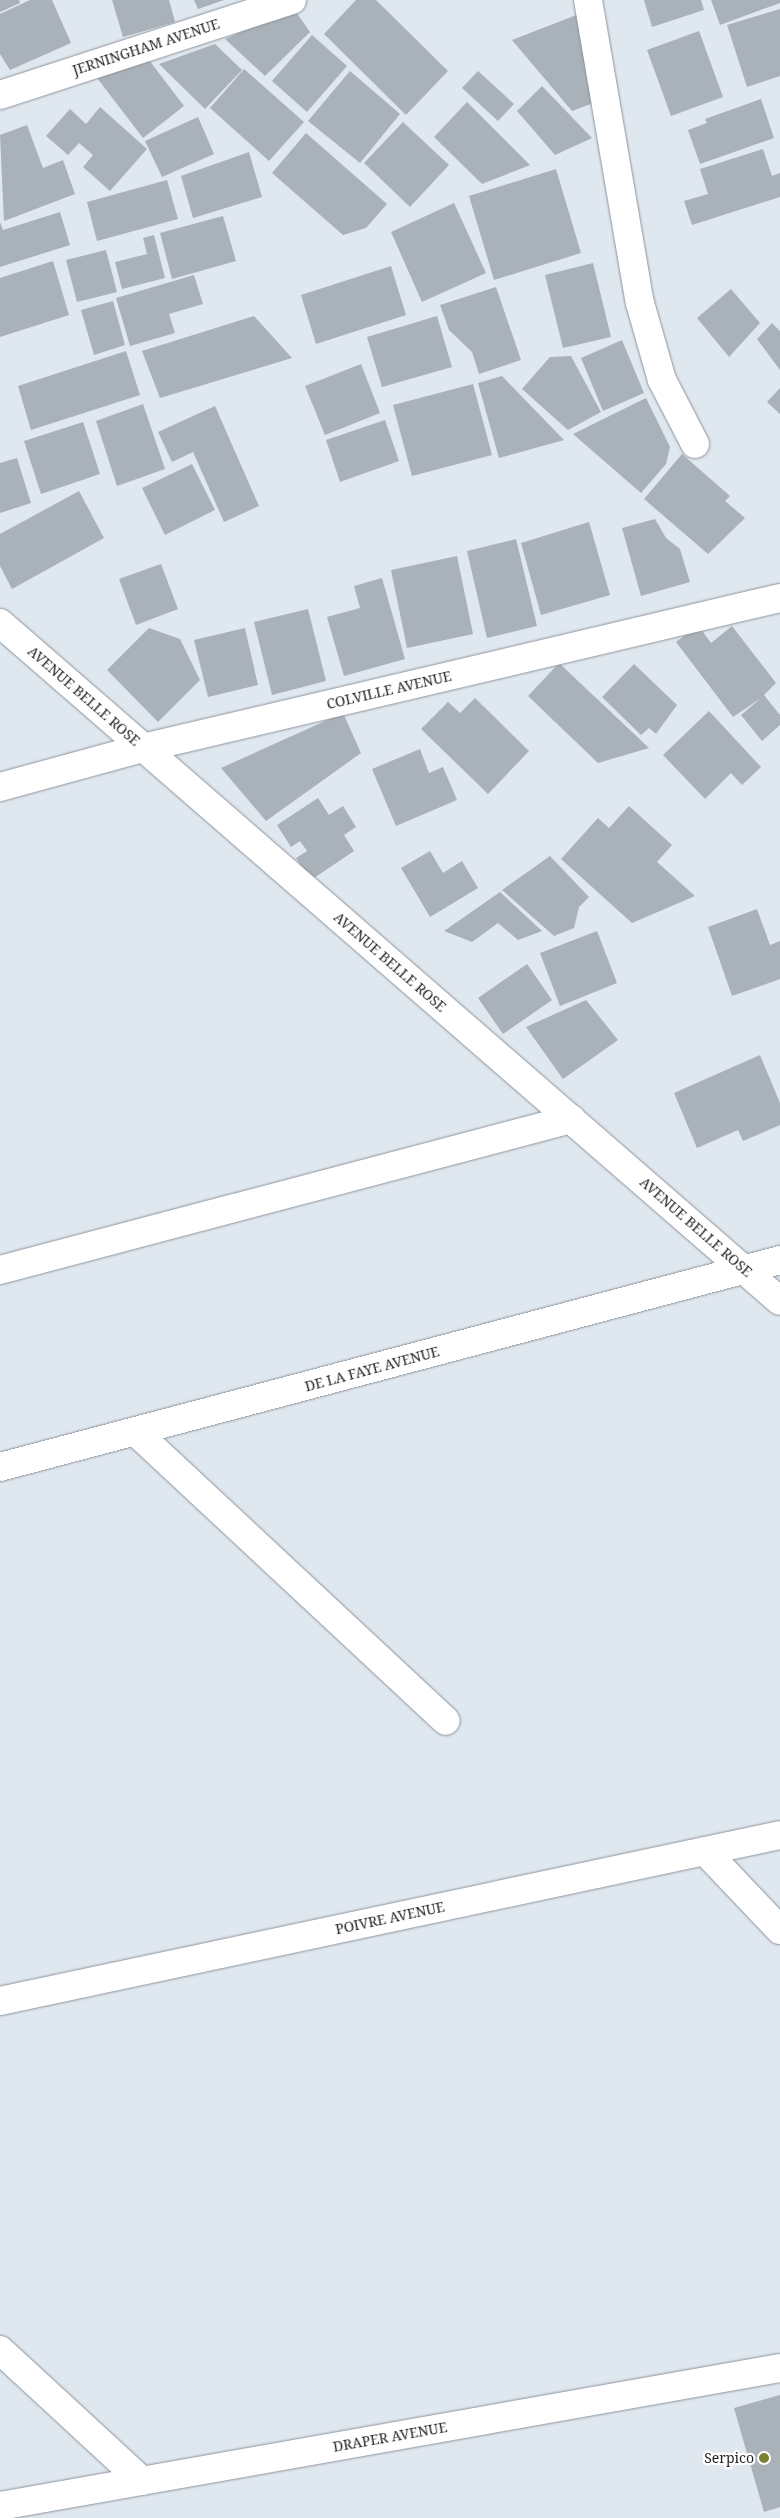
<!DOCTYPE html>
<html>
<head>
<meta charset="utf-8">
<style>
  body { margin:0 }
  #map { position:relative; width:780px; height:2518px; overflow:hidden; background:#dfe7ef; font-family:"Noto Serif",serif }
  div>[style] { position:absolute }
  .building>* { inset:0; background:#a9b1b9 }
  .roads { filter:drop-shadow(0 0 1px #8d949c) drop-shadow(0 0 1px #8d949c) }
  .minor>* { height:28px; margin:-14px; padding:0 14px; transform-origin:14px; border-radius:14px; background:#fff }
  .dots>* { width:14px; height:14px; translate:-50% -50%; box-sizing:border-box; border:2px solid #fff; border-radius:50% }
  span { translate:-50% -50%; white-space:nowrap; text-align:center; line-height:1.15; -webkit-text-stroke:4.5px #fff; paint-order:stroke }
  .street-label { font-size:14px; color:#1e2124 }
  .poi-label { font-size:14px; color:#1e2124 }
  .right { translate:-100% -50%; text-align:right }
</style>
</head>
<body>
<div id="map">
  <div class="building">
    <i style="clip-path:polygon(0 0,19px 0,20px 3px,0 12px)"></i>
    <i style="clip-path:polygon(30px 0,52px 0,71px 43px,10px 70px,0 54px,0 14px)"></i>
    <i style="clip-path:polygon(112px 0,169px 0,175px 22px,123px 37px)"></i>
    <i style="clip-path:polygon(194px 0,224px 0,198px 9px)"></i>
    <i style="clip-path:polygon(356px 0,376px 0,448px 71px,406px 115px,324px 34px)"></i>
    <i style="clip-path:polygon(644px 0,701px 0,704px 10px,652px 27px)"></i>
    <i style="clip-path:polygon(711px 0,780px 0,780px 3px,720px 25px)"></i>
    <i style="clip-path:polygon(294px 9px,310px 32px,265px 76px,225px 39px)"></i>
    <i style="clip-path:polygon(780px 9px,780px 76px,747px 87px,727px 25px)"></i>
    <i style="clip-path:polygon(579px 14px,599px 101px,572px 111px,512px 40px)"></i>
    <i style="clip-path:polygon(699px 31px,723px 97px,671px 116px,647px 50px)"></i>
    <i style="clip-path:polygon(312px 35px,347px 66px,307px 112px,272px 81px)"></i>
    <i style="clip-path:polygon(215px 44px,242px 70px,205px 109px,159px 64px)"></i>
    <i style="clip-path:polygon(149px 60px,184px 106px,143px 138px,94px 74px)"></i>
    <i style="clip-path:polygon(244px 69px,304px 122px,269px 161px,210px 108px)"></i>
    <i style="clip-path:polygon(350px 71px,400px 114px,360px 163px,308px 121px)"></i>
    <i style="clip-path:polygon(478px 71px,514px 104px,498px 121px,462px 88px)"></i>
    <i style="clip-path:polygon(542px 86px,592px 138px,555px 155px,517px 111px)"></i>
    <i style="clip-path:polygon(761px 99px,774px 138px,700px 164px,688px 130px,707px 123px,705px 119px)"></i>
    <i style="clip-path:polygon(467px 102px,530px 165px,482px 184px,434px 137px)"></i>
    <i style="clip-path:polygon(100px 107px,147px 149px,110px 191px,83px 167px,93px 155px,79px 143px,68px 155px,46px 136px,70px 109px,86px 124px)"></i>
    <i style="clip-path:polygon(198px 117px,214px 154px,162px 177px,145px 141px)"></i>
    <i style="clip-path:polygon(403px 122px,449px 165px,410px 207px,364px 163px)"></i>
    <i style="clip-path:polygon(27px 125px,43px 168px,63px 160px,75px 194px,4px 221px,0 135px)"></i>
    <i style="clip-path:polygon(306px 133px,387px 204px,366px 228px,343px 235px,272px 173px)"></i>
    <i style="clip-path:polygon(763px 149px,772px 176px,780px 173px,780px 197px,692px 225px,684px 201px,708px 194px,700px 169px)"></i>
    <i style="clip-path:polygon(249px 152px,262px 197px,193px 218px,181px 176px)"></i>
    <i style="clip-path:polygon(556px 169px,581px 253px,494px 280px,469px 196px)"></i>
    <i style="clip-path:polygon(167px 180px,178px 219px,97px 241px,87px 202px)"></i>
    <i style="clip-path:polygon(454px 203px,486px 273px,422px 302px,391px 232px)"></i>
    <i style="clip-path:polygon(60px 212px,70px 245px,0 267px,0 222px,3px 230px)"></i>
    <i style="clip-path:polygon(223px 216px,236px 261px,172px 279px,160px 233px)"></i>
    <i style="clip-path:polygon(154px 235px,165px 278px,122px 289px,115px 262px,147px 254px,143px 238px)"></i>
    <i style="clip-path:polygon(106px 250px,117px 292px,77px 302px,66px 260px)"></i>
    <i style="clip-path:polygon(53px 261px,69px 315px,0 337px,0 278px)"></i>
    <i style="clip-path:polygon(593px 263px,611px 337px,563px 348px,545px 275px)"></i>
    <i style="clip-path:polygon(391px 266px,406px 315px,316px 344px,301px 295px)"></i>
    <i style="clip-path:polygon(194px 275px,203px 304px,169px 314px,175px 333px,130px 346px,116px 298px)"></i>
    <i style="clip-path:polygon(496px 287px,521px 360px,479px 374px,472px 352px,449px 330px,440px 305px)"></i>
    <i style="clip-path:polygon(731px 289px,760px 323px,729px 357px,697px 318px)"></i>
    <i style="clip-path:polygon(113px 301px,125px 345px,94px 355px,81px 310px)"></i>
    <i style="clip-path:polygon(254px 316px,292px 358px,160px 398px,142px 351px)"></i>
    <i style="clip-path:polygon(437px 316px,452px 367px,382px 387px,367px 337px)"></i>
    <i style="clip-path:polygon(772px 323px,780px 331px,780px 370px,757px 339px)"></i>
    <i style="clip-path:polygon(622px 340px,644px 393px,603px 411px,581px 358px)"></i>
    <i style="clip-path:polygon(126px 351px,140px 395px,31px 430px,18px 386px)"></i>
    <i style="clip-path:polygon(571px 356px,601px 412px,568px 430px,522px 389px,550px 357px)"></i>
    <i style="clip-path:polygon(361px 364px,380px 413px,325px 435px,305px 386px)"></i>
    <i style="clip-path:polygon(502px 376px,564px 440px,499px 458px,478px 383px)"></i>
    <i style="clip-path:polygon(473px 384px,492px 455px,412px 476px,393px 405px)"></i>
    <i style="clip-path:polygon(780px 388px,780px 414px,767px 402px)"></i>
    <i style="clip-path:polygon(646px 398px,670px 447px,666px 464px,641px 493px,573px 434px)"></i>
    <i style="clip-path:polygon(143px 404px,165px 469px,117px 486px,96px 421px)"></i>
    <i style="clip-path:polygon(215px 406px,259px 506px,224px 522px,193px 452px,172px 462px,158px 432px)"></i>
    <i style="clip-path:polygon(385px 420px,399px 461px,340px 482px,326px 440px)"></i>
    <i style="clip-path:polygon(83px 422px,100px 474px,41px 494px,24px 441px)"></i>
    <i style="clip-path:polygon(682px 454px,730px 496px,725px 501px,745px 518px,708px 554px,644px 499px)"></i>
    <i style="clip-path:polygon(17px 458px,31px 503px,0 513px,0 463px)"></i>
    <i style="clip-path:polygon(192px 464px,215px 510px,165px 535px,142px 488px)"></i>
    <i style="clip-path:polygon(79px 491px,104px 538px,12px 589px,0 566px,0 534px)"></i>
    <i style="clip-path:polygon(655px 519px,666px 538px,680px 549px,690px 582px,641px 596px,622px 528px)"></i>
    <i style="clip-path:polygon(589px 522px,610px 595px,541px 615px,521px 543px)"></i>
    <i style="clip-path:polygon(516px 539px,537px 626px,487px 638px,467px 551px)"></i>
    <i style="clip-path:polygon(457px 556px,473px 634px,407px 648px,391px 570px)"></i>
    <i style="clip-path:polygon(161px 564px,178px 609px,136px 625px,119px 579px)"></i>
    <i style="clip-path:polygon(382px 578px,405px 659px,344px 676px,327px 617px,360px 608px,354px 586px)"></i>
    <i style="clip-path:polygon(308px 609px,326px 681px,272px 695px,254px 622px)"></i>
    <i style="clip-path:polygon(698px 625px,711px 643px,732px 626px,776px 683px,764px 695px,780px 715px,780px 725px,762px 741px,741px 715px,761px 698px,733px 717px,676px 642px)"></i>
    <i style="clip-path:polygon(149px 628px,180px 639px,200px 680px,158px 722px,107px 670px)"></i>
    <i style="clip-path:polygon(245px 628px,258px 685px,208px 697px,194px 640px)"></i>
    <i style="clip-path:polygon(559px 663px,649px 748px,598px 763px,528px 696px)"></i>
    <i style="clip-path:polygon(634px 664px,677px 705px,656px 734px,649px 728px,641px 735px,602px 697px)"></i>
    <i style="clip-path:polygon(475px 698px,529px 751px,488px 794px,421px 729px,448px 702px,460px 713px)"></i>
    <i style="clip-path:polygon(709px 711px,761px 767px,742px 785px,731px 773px,705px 799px,663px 755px)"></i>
    <i style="clip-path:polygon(343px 713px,361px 753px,266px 821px,221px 768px)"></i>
    <i style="clip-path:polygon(420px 749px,429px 773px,443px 767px,457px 800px,396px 826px,372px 769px)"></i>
    <i style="clip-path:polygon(318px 798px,329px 815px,343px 806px,356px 827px,344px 835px,354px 851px,311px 880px,296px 858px,307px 851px,300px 841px,291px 847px,277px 825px)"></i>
    <i style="clip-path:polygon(629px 806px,672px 845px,657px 862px,695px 896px,632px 923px,561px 859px,598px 818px,609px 828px)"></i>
    <i style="clip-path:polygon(430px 851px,443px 873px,462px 861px,478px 888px,430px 917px,401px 868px)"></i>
    <i style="clip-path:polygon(550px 856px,589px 897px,579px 907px,574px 928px,554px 936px,502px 890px)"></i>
    <i style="clip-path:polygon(500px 892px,542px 931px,518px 940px,498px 923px,472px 942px,444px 931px)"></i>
    <i style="clip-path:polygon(757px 909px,770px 945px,780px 941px,780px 979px,732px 996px,708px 927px)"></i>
    <i style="clip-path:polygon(597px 931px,617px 983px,560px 1006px,540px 953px)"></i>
    <i style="clip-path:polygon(527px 964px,552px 1000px,503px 1034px,478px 998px)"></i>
    <i style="clip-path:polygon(586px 1000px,618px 1040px,563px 1079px,526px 1027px)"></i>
    <i style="clip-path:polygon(760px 1055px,780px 1103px,780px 1125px,743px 1141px,738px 1130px,697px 1148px,674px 1093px)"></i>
    <i style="clip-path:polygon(780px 2395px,780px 2507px,764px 2512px,734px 2408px)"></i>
  </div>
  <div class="roads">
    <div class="minor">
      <i style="left:588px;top:0;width:307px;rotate:80.3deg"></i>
      <i style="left:640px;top:303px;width:80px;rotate:74.1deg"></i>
      <i style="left:662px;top:380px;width:72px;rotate:62.7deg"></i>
      <i style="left:0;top:95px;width:307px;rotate:-18deg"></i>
      <i style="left:0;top:623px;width:1033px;rotate:41deg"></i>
      <i style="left:0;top:787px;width:148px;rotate:-15.3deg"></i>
      <i style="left:143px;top:748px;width:654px;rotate:-13.25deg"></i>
      <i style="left:0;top:1270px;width:591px;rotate:-14.81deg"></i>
      <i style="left:137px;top:1433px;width:422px;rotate:43deg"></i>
      <i style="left:0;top:1467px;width:807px;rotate:-14.86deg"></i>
      <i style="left:705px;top:1851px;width:109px;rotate:46.5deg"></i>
      <i style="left:0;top:2001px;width:797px;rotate:-12.01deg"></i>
      <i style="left:0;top:2350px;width:193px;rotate:42.7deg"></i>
      <i style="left:0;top:2506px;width:792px;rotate:-10.03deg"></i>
    </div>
  </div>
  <div class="dots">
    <i style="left:764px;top:2458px;background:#79822e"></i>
  </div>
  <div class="street-label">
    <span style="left:146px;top:47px;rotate:-18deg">JERNINGHAM AVENUE</span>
    <span style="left:389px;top:690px;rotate:-13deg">COLVILLE AVENUE</span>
    <span style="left:84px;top:696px;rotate:41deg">AVENUE BELLE ROSE</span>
    <span style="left:390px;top:962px;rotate:41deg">AVENUE BELLE ROSE</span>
    <span style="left:696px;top:1227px;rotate:41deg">AVENUE BELLE ROSE</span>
    <span style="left:372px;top:1369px;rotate:-15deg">DE LA FAYE AVENUE</span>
    <span style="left:390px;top:1918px;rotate:-12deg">POIVRE AVENUE</span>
    <span style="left:390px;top:2437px;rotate:-10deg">DRAPER AVENUE</span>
  </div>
  <div class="poi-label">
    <span class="right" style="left:754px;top:2458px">Serpico</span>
  </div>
</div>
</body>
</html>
